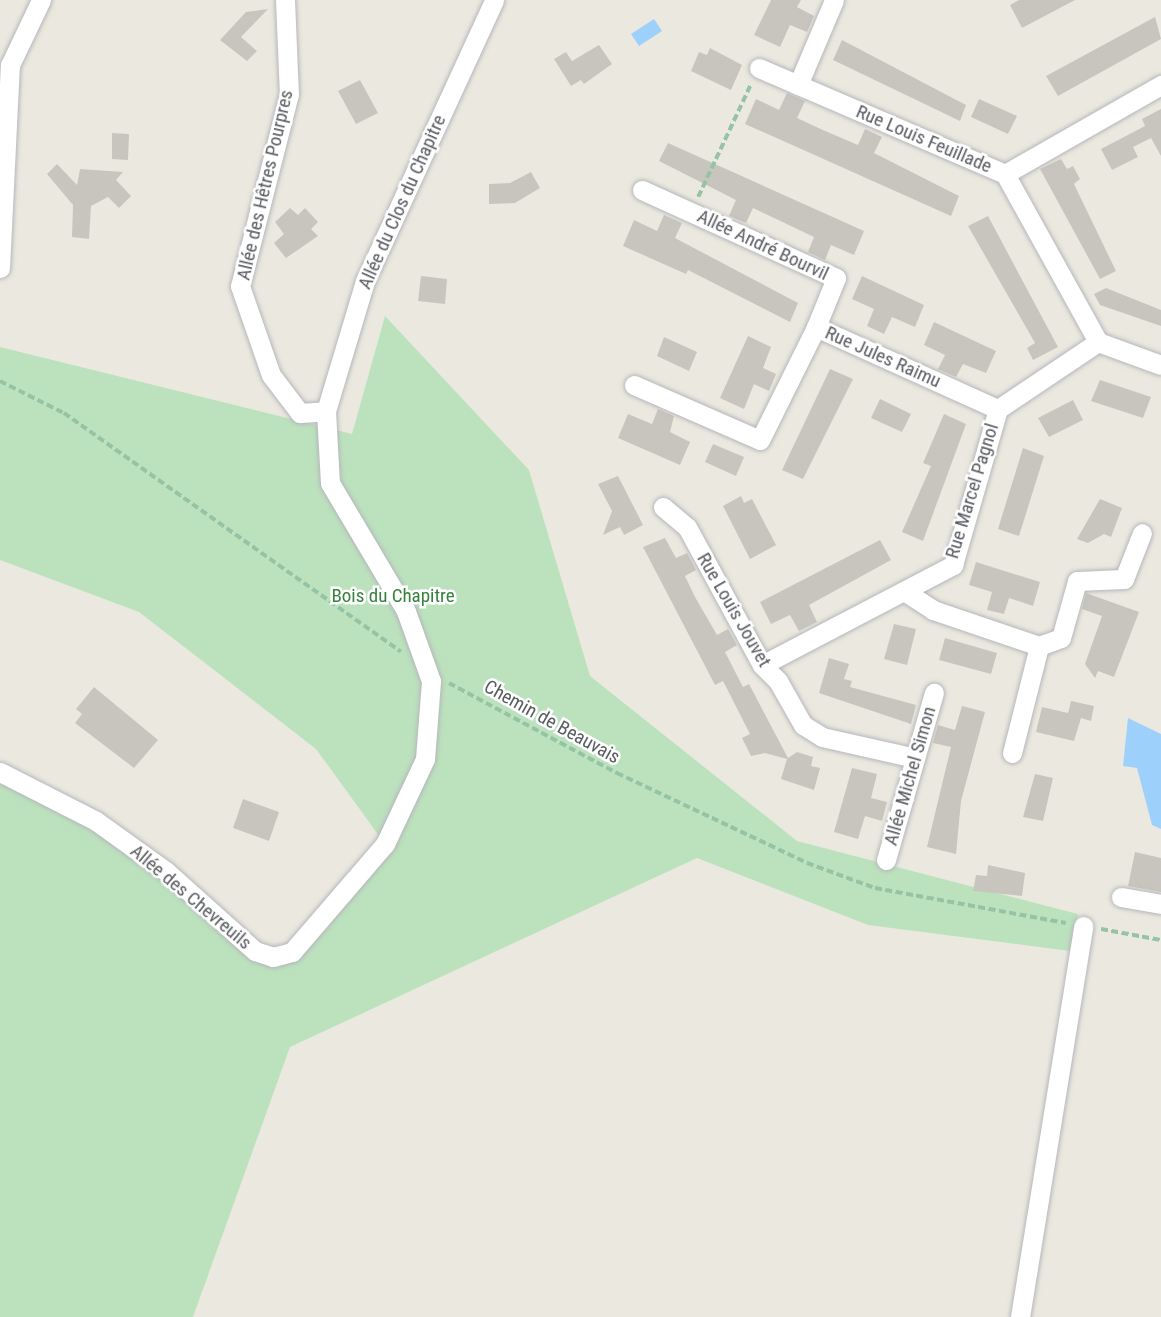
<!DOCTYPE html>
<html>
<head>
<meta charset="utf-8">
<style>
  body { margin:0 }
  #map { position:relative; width:1161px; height:1317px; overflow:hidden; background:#ebe9df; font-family:"Roboto Condensed",sans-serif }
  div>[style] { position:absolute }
  .green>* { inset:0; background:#bce2bd }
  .water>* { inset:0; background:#9ed0fc }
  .building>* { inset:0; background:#c8c5be }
  .path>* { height:3.5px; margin-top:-1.75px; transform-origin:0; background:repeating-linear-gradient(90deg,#95c3a4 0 7px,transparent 0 10.5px) }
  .roads { filter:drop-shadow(0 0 2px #b5b7bc) drop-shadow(0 0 2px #b5b7bc) }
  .minor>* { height:19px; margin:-9.5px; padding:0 9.5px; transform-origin:9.5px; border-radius:9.5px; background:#fff }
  span { translate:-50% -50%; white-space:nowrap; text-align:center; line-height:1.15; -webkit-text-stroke:5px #fff; paint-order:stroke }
  .street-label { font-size:19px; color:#585b60 }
  .park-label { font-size:19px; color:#36813c }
</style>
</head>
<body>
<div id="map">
  <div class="green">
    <i style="clip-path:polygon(385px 316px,529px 470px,590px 676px,797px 841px,1078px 914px,1070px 951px,868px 925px,697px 858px,290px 1047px,193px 1317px,0 1317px,0 772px,96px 821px,255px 951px,292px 952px,385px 844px,316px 749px,139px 612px,0 560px,0 347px,352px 434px)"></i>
  </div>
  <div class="water">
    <i style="clip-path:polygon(654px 19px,662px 31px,639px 46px,631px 34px)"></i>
    <i style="clip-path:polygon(1128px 718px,1161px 734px,1161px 829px,1152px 825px,1137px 768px,1123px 766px)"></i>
  </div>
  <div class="building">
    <i style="clip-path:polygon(771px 0,801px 0,797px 7px,814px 16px,807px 32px,790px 25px,780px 47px,754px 35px)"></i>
    <i style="clip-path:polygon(1019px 0,1075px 0,1022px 28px,1010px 5px)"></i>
    <i style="clip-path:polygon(268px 9px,241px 37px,257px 51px,247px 61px,220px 40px,246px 12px)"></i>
    <i style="clip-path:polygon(1155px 17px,1161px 39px,1058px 96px,1046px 76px)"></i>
    <i style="clip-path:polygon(842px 40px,966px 105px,960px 121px,833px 60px)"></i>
    <i style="clip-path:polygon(599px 45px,612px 64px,584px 84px,581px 80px,571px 86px,554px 59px,566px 52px,572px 61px)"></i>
    <i style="clip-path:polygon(710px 48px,742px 65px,731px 90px,691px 71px,699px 52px,707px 55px)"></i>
    <i style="clip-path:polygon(360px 80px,378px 113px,356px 124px,338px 91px)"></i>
    <i style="clip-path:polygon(787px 93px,805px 101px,797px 118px,823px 130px,858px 145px,865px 129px,882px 137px,874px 153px,959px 196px,951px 216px,745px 124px,756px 99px,779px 110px)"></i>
    <i style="clip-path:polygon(979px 99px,1017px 116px,1008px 134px,971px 117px)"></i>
    <i style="clip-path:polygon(1161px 109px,1161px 156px,1151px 138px,1133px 147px,1138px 157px,1112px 170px,1101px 149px,1145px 126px,1142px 119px)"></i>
    <i style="clip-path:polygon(112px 133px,129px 134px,128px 160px,112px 159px)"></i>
    <i style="clip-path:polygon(668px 143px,864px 231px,854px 255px,831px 245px,825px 260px,808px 252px,814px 237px,753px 208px,746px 223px,729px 216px,736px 200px,659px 161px)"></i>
    <i style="clip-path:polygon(1061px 159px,1067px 169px,1073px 166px,1080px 179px,1074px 184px,1116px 271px,1100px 279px,1040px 169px)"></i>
    <i style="clip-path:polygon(57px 164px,77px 185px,80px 169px,123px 172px,116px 180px,131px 196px,119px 208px,108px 197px,91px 206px,89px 239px,72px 237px,73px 205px,47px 174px)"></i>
    <i style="clip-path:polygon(531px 172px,540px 188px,515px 203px,489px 204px,489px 184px,510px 183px)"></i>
    <i style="clip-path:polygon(290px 208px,298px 215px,305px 208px,318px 222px,311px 229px,318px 236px,286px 258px,274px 243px,284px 234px,275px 222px)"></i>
    <i style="clip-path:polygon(664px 215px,682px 223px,675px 238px,798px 303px,790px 322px,688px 270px,686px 274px,623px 246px,634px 220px,657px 231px)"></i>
    <i style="clip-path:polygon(988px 216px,1058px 347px,1033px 360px,1027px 348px,1035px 343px,968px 226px)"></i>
    <i style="clip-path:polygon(421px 276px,447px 279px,445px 304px,418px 301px)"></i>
    <i style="clip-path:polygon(862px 276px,924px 305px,915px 327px,892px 317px,884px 334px,867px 326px,874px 309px,852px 299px)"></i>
    <i style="clip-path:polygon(1106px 288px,1161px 310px,1161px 326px,1100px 305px,1094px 294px)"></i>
    <i style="clip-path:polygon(934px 322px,996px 351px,986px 373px,963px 364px,956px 377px,938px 369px,945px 355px,924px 345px)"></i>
    <i style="clip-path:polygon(748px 336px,771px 347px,763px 368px,776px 374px,769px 391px,754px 384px,744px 409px,720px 398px)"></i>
    <i style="clip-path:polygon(664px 337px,697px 352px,689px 371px,657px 356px)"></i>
    <i style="clip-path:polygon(830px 369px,853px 379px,803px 479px,782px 470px)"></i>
    <i style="clip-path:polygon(1100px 380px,1151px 397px,1143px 418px,1091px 401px)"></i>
    <i style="clip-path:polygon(880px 399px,911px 414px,902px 432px,871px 418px)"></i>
    <i style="clip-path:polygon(1073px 400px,1083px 420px,1049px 437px,1038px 418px)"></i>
    <i style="clip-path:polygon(658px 409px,674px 416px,670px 432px,690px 442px,680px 465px,618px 438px,628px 414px,652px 424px)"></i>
    <i style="clip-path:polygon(944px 414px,966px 424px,923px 541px,902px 532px,931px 466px,923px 463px)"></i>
    <i style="clip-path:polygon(713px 444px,744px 457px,736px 476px,705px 462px)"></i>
    <i style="clip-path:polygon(1023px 448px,1044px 456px,1019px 536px,998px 529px)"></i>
    <i style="clip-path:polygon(618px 476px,643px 525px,624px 535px,620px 527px,603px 535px,612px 511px,598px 484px)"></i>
    <i style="clip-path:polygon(741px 496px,744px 503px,752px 499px,776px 545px,750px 559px,723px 506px)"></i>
    <i style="clip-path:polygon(1100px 499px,1122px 508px,1111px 537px,1104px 534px,1088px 543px,1077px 539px)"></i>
    <i style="clip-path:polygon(665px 538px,676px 558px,687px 553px,696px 570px,685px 576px,695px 597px,717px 635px,728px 629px,737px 645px,725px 652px,743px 687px,749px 684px,788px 758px,797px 752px,813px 757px,811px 766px,820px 768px,814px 790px,781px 779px,787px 759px,765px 753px,751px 756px,742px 738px,750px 734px,723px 681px,715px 685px,643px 547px)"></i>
    <i style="clip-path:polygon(880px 540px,891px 560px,809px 605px,817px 622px,799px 631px,790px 615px,771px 624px,760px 602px)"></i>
    <i style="clip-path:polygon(976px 562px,1040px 582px,1033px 606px,1009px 598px,1004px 614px,987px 610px,992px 592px,969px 585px)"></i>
    <i style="clip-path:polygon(1086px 593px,1139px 612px,1114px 677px,1098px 671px,1095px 678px,1085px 664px,1102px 616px,1082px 609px)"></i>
    <i style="clip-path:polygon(894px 624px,916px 629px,907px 665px,884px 659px)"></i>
    <i style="clip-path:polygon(945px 638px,997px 653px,991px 674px,939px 660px)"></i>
    <i style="clip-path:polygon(829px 658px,849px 664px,844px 679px,852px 681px,850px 687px,916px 705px,911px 724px,819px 693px)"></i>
    <i style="clip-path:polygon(94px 687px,158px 740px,134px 768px,75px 723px,82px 714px,76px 709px)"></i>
    <i style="clip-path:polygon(1071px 701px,1094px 706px,1091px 721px,1081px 718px,1074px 741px,1036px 732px,1042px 707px,1068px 713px)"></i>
    <i style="clip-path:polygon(962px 706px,985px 712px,961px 801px,956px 854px,927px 847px,951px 747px,933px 743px,938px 725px,955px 730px)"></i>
    <i style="clip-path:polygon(852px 768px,877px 774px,871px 798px,887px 802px,882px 821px,865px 816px,858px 839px,834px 832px)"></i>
    <i style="clip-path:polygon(1035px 774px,1053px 778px,1043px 821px,1023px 817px)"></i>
    <i style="clip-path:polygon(243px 799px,279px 812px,269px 841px,233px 828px)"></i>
    <i style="clip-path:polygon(1135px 852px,1161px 858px,1161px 892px,1128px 886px)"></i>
    <i style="clip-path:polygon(988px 865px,1025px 873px,1022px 896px,973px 891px,976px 875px,987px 876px)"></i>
  </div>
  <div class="path">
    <i style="left:698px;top:197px;width:125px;rotate:-64.9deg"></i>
    <i style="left:0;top:381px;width:72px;rotate:26.6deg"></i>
    <i style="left:64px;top:413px;width:413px;rotate:35.3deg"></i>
    <i style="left:449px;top:683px;width:191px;rotate:28.2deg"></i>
    <i style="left:617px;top:773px;width:210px;rotate:25.3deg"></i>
    <i style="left:807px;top:863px;width:72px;rotate:20.2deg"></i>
    <i style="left:875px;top:888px;width:194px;rotate:10.4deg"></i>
    <i style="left:1101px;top:929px;width:61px;rotate:10.4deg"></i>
  </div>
  <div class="roads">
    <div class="minor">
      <i style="left:285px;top:0;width:94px;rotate:87.6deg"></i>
      <i style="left:289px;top:94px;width:198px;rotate:104.3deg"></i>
      <i style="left:240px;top:286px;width:94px;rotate:70.8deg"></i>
      <i style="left:271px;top:375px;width:48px;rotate:52.7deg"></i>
      <i style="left:300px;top:413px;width:26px;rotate:-4deg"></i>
      <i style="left:759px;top:68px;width:268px;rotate:23.3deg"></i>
      <i style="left:1005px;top:174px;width:192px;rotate:61deg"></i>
      <i style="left:1098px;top:342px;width:67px;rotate:20.1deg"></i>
      <i style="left:798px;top:85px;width:92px;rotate:-67deg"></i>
      <i style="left:1005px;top:174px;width:180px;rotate:-29.7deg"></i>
      <i style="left:642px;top:190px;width:213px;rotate:24.4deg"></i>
      <i style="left:836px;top:278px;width:53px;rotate:112.2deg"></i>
      <i style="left:0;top:268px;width:203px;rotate:-87.2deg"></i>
      <i style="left:10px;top:65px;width:72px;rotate:-64.5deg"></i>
      <i style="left:634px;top:385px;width:137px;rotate:23.6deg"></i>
      <i style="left:760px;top:440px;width:126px;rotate:-63.6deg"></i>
      <i style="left:816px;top:327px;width:200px;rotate:24.3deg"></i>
      <i style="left:663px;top:507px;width:31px;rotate:40deg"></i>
      <i style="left:687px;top:527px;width:157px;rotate:61.5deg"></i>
      <i style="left:762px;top:665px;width:23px;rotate:45deg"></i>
      <i style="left:778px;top:681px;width:51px;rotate:60.4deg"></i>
      <i style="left:803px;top:725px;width:22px;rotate:32deg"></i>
      <i style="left:822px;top:737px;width:95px;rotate:12.7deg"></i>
      <i style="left:904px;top:591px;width:35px;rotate:33deg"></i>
      <i style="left:933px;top:610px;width:112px;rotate:18.8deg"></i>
      <i style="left:762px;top:665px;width:216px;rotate:-27.6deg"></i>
      <i style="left:953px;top:565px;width:162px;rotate:-73.9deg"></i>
      <i style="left:998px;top:409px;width:120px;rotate:-33.8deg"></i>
      <i style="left:1012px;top:753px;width:110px;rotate:-75.8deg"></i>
      <i style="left:1039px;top:646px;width:23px;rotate:-20deg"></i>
      <i style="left:1061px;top:638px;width:59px;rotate:-74.3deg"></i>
      <i style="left:1077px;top:581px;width:47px;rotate:-2.4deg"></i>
      <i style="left:1124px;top:579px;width:49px;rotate:-68.6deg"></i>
      <i style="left:0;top:772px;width:108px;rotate:27deg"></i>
      <i style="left:96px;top:821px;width:87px;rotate:35.7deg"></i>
      <i style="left:167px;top:872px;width:118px;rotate:41.9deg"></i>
      <i style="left:255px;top:951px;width:19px;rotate:18deg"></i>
      <i style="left:273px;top:957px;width:20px;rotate:-15deg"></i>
      <i style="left:292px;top:952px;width:143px;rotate:-49.3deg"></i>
      <i style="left:385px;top:844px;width:94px;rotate:-64.8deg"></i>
      <i style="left:425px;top:759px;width:78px;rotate:-85.6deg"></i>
      <i style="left:431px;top:681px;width:74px;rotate:-109.7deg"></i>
      <i style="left:406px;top:611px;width:149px;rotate:-120.7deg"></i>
      <i style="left:330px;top:483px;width:72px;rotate:-93.2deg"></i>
      <i style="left:326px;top:411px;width:136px;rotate:-73.3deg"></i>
      <i style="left:365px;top:281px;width:309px;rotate:-65.3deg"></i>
      <i style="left:886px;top:860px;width:174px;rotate:-74deg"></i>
      <i style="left:1121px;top:897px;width:41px;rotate:9.9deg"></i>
      <i style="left:1020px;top:1317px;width:396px;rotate:-80.8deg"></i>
    </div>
  </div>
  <div class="street-label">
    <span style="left:924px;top:139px;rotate:23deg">Rue Louis Feuillade</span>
    <span style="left:265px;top:185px;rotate:-77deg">Allée des Hêtres Pourpres</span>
    <span style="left:402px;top:202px;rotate:-66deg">Allée du Clos du Chapitre</span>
    <span style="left:763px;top:245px;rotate:25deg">Allée André Bourvil</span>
    <span style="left:883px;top:357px;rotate:24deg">Rue Jules Raimu</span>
    <span style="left:972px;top:491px;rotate:-73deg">Rue Marcel Pagnol</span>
    <span style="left:734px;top:610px;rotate:60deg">Rue Louis Jouvet</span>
    <span style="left:552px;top:722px;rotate:29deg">Chemin de Beauvais</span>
    <span style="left:910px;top:776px;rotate:-74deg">Allée Michel Simon</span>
    <span style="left:191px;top:897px;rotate:40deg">Allée des Chevreuils</span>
  </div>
  <div class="park-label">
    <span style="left:393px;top:596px">Bois du Chapitre</span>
  </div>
</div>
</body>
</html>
